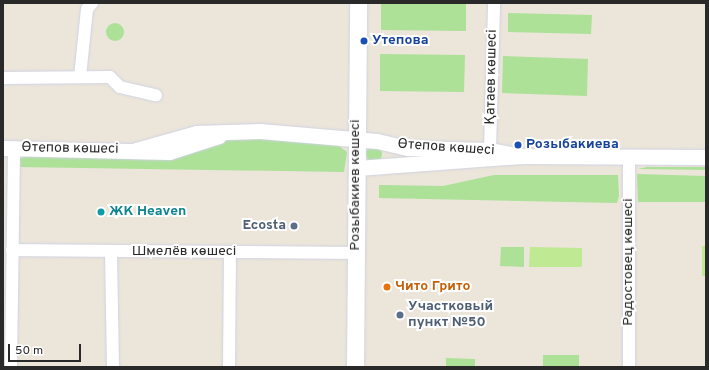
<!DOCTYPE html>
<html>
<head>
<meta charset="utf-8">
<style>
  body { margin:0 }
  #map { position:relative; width:709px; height:370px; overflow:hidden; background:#ebe5da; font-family:Overpass,sans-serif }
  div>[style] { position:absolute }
  .green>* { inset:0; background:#ace197 }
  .round { border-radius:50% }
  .pitch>* { inset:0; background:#bfe992 }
  .roads { filter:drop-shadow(0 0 1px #d0d2e2) drop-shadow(0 0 1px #d0d2e2) }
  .minor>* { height:12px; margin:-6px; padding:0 6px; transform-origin:6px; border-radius:6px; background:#fff }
  .tertiary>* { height:15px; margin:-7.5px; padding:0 7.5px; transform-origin:7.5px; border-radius:7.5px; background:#fff }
  .secondary>* { height:17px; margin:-8.5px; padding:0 8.5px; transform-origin:8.5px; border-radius:8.5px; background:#fff }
  .dots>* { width:11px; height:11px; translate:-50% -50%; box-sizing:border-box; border:2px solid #fff; border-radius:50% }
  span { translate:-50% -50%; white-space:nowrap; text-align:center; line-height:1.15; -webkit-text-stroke:4px #fff; paint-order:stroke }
  .transit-label { font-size:14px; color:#164399; font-weight:700 }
  .left { translate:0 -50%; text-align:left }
  .street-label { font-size:14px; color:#292929 }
  .culture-label { font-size:14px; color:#0d838f; font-weight:700 }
  .service-label { font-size:14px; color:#4e5e75; font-weight:700 }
  .right { translate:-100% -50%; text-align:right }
  .food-label { font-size:14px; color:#c56008; font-weight:700 }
  .frame { position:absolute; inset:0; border:4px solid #292929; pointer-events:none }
  .scale { position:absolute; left:8px; top:344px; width:73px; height:18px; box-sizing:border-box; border:2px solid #292929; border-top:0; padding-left:5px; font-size:12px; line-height:14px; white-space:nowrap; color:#292929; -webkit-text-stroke:3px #fff; paint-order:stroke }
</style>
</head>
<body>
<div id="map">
  <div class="green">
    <i style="clip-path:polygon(381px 3px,466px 3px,466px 31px,381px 30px)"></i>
    <i style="clip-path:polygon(508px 13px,592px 15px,591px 34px,508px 32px)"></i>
    <i class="round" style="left:106px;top:23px;width:18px;height:18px"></i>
    <i style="clip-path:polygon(380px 54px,465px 55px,464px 92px,380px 91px)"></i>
    <i style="clip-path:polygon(503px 56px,588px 59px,587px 96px,502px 93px)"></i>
    <i style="clip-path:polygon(235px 138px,285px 138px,339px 146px,347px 152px,344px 172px,19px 167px,16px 163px,20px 158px,29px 156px,176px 155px)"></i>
    <i class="round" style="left:366px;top:146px;width:16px;height:16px"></i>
    <i style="clip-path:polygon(647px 167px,706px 167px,706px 170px,638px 169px)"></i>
    <i style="clip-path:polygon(637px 174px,706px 176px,706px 202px,638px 202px)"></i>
    <i style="clip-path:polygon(494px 175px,618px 175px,619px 196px,617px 203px,379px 198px,379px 185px,443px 186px)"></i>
    <i style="clip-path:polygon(501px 247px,524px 247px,524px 267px,500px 266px)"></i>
    <i style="clip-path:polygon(543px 355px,579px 355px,579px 367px,543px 367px)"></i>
    <i style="clip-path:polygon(446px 358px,475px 359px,475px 367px,446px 367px)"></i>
  </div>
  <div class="pitch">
    <i style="clip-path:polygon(702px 246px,706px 246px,706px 276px,702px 276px)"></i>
    <i style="clip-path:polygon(530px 247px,582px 248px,582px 267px,529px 267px)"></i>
  </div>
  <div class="roads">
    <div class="minor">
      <i style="left:80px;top:77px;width:68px;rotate:-84.1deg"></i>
      <i style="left:87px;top:9px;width:8px;rotate:-50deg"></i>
      <i style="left:3px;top:78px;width:107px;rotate:-0.5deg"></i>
      <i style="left:110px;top:77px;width:14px;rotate:45deg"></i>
      <i style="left:120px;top:87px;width:37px;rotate:13deg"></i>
      <i style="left:490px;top:150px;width:147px;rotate:-88.4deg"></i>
      <i style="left:12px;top:250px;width:344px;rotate:0.5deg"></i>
      <i style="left:111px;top:252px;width:115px;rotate:89deg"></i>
      <i style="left:11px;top:367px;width:219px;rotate:-89.2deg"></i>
      <i style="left:229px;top:367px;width:115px;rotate:-89.5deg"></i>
      <i style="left:629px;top:367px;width:210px;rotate:-90deg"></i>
    </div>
    <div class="tertiary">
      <i style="left:3px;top:148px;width:166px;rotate:1.4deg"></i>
      <i style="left:169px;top:152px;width:52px;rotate:-17.7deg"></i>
      <i style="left:136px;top:150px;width:62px;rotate:-15.8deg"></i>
      <i style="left:196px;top:133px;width:64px;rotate:-1.8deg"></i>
      <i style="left:260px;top:131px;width:117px;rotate:4.9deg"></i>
      <i style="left:377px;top:141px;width:32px;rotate:13deg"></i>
      <i style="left:408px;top:148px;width:82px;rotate:1.4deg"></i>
      <i style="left:490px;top:150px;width:33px;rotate:11deg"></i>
      <i style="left:357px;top:168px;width:165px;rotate:-4.2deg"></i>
      <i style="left:522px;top:156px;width:184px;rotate:0.3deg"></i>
    </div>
    <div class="secondary">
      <i style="left:355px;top:367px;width:364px;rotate:-89.5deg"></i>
    </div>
  </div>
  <div class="dots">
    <i style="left:364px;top:41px;background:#1a4fb4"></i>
    <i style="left:518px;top:145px;background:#1a4fb4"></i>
    <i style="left:101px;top:212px;background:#0f9aa8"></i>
    <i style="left:294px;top:226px;background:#5c6f8a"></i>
    <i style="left:387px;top:287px;background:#e8710a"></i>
    <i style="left:400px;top:315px;background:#5c6f8a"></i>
  </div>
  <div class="transit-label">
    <span class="left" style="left:372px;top:41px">Утепова</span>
    <span class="left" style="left:526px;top:145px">Розыбакиева</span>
  </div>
  <div class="street-label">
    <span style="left:492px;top:77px;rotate:-89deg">Қатаев көшесі</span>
    <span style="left:446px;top:148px;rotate:4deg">Өтепов көшесі</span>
    <span style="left:70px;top:149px;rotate:1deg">Өтепов көшесі</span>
    <span style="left:356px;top:185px;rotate:-90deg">Розыбакиев көшесі</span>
    <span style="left:184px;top:252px">Шмелёв көшесі</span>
    <span style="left:629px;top:262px;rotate:-90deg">Радостовец көшесі</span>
  </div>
  <div class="culture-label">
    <span class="left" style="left:109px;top:212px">ЖК Heaven</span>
  </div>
  <div class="service-label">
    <span class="right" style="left:286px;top:226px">Ecosta</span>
    <span class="left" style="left:408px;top:315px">Участковый<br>пункт №50</span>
  </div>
  <div class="food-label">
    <span class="left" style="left:395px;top:287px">Чито Грито</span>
  </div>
  <div class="frame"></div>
  <div class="scale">50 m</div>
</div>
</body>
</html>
